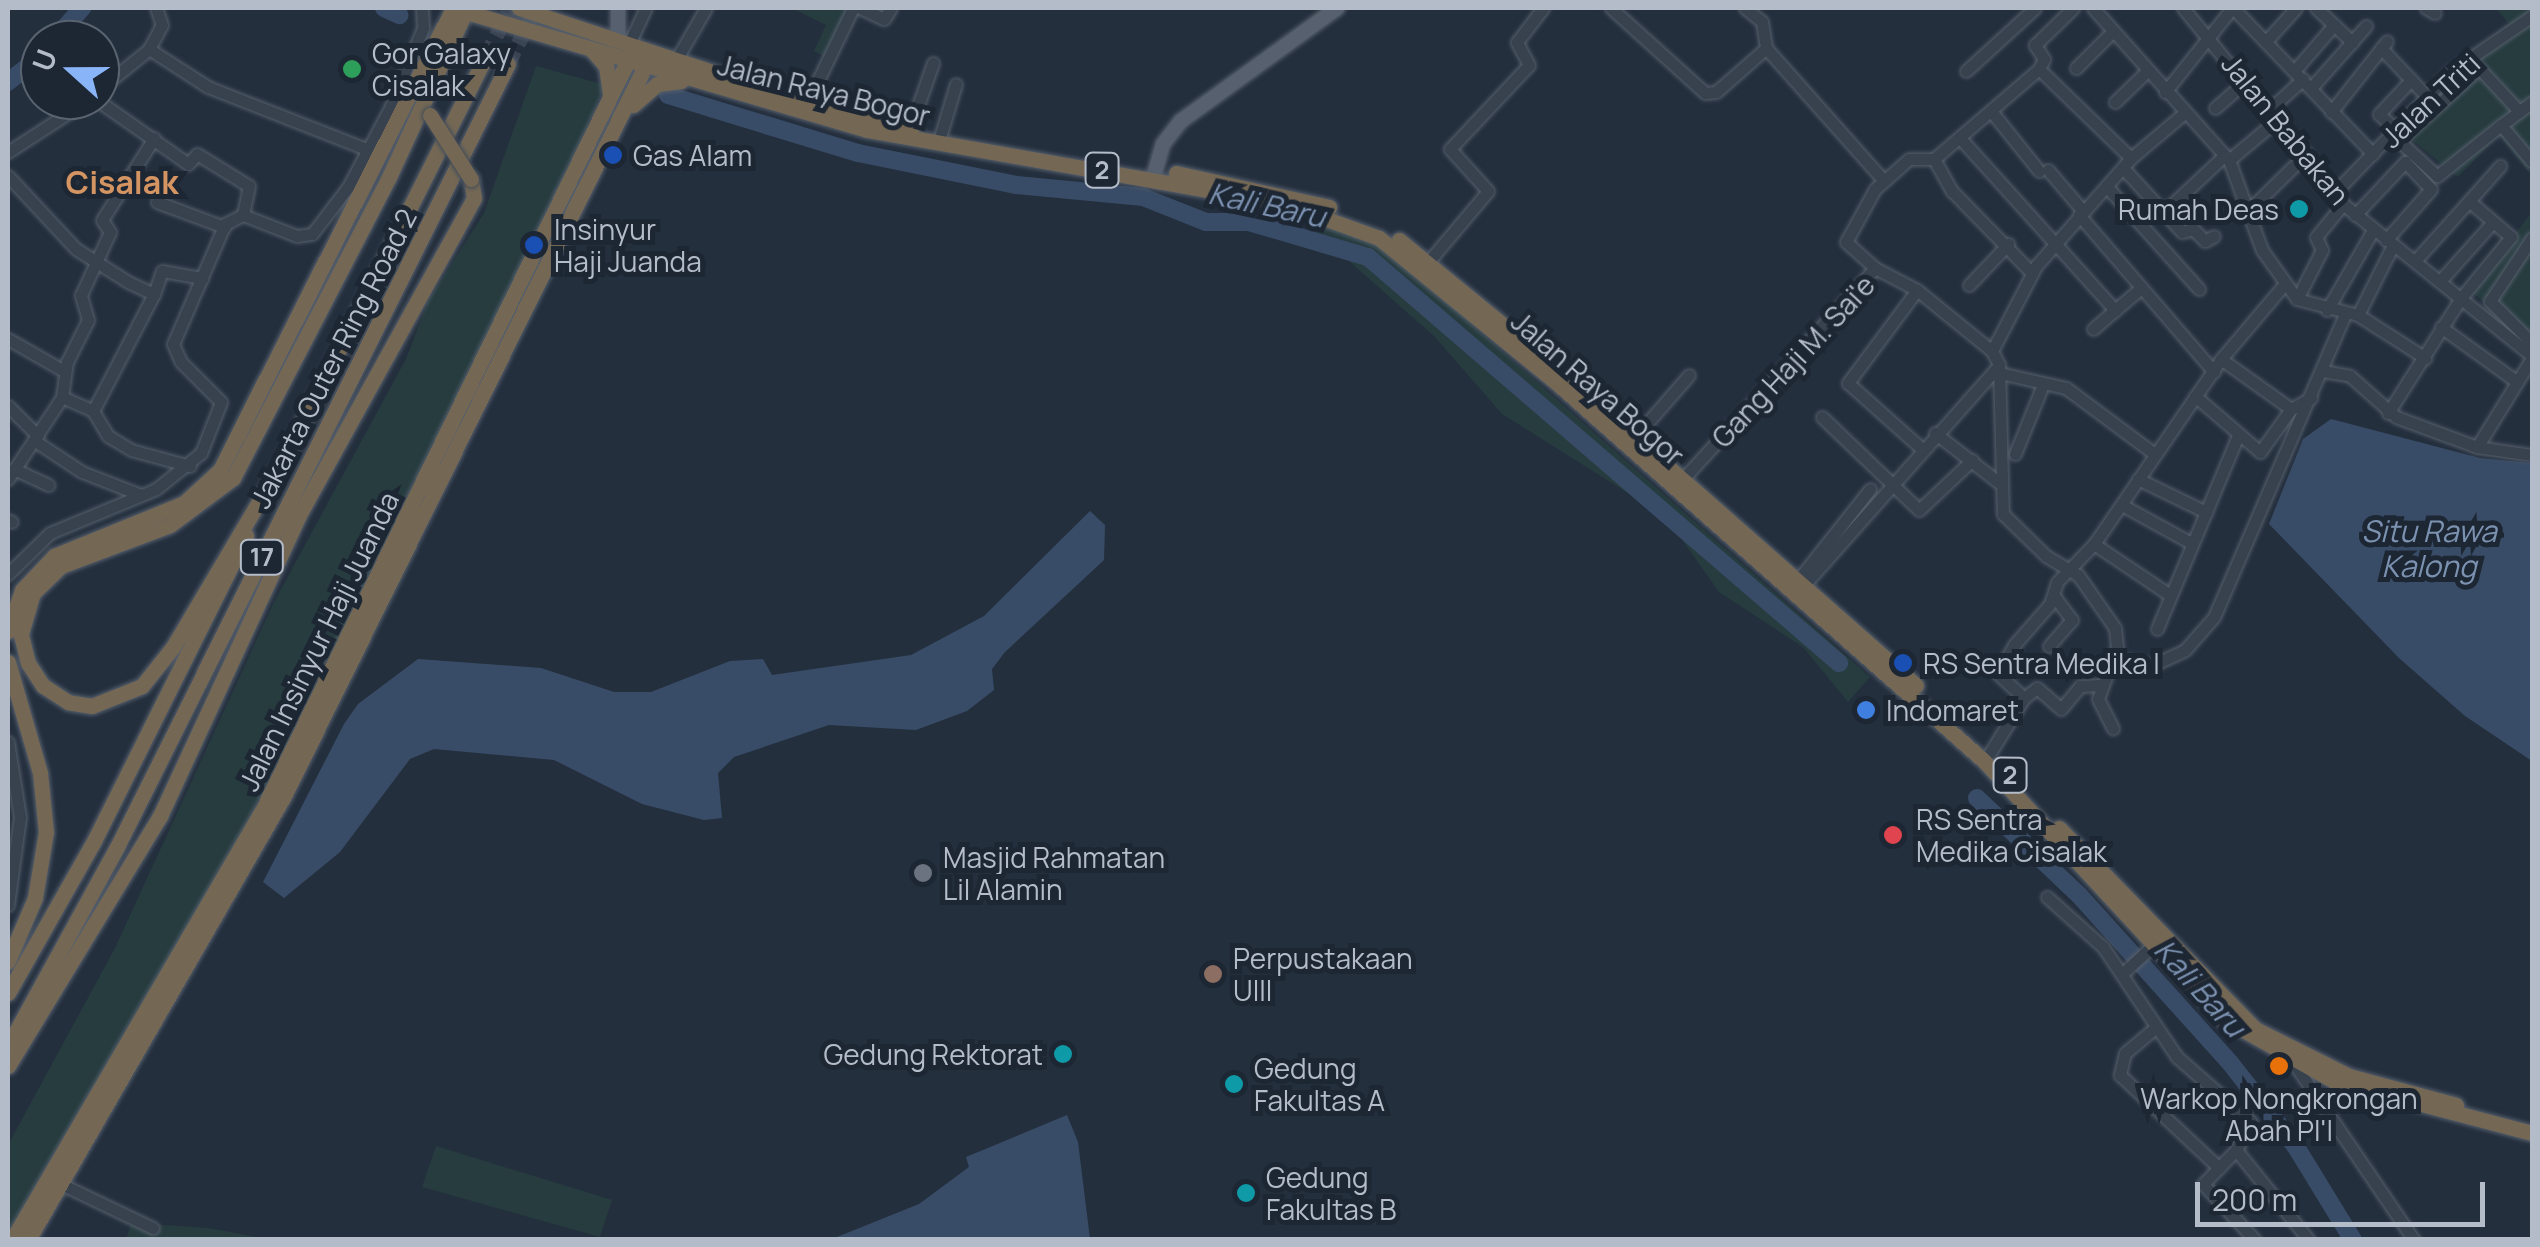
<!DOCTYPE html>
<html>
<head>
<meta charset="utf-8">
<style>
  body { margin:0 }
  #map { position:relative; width:2540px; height:1247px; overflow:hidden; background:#242f3e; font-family:Manrope,sans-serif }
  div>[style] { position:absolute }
  .green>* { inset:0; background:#263c3f }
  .water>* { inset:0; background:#394c67 }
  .river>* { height:18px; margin:-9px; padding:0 9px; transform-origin:9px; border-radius:9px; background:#394c67 }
  .highway-tunnel>* { height:15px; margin-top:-7.5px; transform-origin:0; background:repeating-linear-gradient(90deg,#3a4453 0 15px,transparent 0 23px) }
  .roads { filter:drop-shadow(0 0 2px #565f6c) drop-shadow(0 0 2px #565f6c) }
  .minor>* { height:11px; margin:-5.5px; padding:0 5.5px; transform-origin:5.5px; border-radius:5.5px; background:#38414e }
  .major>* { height:14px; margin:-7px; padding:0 7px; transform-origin:7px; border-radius:7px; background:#56606e }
  .highway>* { height:15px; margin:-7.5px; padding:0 7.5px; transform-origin:7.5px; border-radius:7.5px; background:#746855 }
  .bridges { filter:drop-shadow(0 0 2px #434c59) drop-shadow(0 0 2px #434c59) }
  .highway-bridge>* { height:15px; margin:-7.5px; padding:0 7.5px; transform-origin:7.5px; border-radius:7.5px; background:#746855 }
  .dots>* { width:28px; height:28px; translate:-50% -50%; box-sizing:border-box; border:5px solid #1d2633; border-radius:50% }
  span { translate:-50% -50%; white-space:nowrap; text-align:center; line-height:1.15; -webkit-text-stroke:10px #1d2633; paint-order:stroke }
  .shield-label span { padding:2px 8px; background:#1d2633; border:2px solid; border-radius:8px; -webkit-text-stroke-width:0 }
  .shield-label { font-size:25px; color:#b4bcc9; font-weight:700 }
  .poi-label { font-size:28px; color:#b4bcc9 }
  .left { translate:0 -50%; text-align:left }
  .right { translate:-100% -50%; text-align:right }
  .street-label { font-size:28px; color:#b4bcc9 }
  .water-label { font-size:30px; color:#7c92b1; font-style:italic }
  .quarter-label { font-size:32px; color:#d59563; font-weight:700 }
  .frame { position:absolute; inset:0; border:10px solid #b4bcc9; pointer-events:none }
  .north { position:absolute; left:20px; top:20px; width:100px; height:100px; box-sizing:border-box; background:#1d2633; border:2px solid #59626f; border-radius:50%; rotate:291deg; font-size:28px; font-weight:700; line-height:40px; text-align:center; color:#b4bcc9 }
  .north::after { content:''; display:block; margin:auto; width:35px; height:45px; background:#8ab4f8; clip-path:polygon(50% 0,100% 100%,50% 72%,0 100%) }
  .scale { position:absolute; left:2195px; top:1182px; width:290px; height:45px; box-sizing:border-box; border:5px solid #b4bcc9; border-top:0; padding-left:12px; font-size:30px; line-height:35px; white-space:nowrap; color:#b4bcc9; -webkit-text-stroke:8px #1d2633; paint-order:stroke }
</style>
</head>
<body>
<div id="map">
  <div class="green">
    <i style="clip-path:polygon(792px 8px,849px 8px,825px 57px,814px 51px,826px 25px)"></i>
    <i style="clip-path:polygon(2496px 8px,2532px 8px,2532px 176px,2499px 135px,2458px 177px,2397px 128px,2447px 71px,2509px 24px)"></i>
    <i style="clip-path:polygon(536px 66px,605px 85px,568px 174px,244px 831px,8px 1232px,8px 1145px,115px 948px,274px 602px,406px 359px,428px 301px,484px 213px)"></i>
    <i style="clip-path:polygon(1242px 204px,1289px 206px,1381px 244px,1870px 677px,1848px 702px,1803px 647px,1719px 592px,1666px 517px,1502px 414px,1435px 337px,1299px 217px)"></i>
    <i style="clip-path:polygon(2532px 212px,2532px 346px,2471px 291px)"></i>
    <i style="clip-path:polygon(436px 1146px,612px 1200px,600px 1237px,422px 1187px)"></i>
    <i style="clip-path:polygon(131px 1223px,209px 1228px,267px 1239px,126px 1240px)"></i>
  </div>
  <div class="water">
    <i style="clip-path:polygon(2331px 419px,2480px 458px,2532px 463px,2532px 761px,2465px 716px,2399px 658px,2269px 524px,2303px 439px)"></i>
    <i style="clip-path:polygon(1090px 511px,1105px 525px,1104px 560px,1005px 652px,992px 669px,994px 690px,967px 711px,916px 730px,829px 725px,734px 757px,718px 773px,722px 818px,704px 820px,642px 804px,554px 760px,434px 749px,410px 759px,340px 852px,284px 898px,263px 882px,344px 724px,358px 704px,418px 659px,541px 668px,614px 692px,651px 692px,730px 661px,763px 659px,772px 675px,911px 655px,984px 616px)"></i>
    <i style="clip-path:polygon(1067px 1115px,1078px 1142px,1090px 1239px,832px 1239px,919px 1204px,969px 1167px,966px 1157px)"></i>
  </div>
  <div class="river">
    <i style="left:384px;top:8px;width:17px;rotate:25deg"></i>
    <i style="left:54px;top:40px;width:43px;rotate:-48.8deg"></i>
    <i style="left:8px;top:82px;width:41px;rotate:-38deg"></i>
    <i style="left:668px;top:95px;width:199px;rotate:17deg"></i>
    <i style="left:858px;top:153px;width:161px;rotate:11.4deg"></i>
    <i style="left:1016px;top:185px;width:128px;rotate:5.4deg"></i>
    <i style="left:1143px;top:197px;width:68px;rotate:21.6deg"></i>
    <i style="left:1206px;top:222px;width:43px"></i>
    <i style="left:1249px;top:222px;width:124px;rotate:16.4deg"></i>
    <i style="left:1368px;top:257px;width:622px;rotate:40.76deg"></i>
    <i style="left:1977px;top:798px;width:141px;rotate:43.6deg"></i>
    <i style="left:2079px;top:895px;width:227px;rotate:48deg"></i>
    <i style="left:2231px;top:1064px;width:105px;rotate:51.9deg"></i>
    <i style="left:2296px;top:1147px;width:109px;rotate:58.5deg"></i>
  </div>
  <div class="highway-tunnel">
    <i style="left:486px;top:56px;width:54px;rotate:-63.4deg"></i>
    <i style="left:508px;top:64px;width:63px;rotate:-63.4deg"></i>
  </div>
  <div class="roads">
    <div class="minor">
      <i style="left:860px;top:8px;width:26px;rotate:25deg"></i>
      <i style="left:884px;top:19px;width:13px;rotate:-58deg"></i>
      <i style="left:1611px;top:8px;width:127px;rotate:42.1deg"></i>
      <i style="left:1705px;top:93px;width:11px;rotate:-5deg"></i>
      <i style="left:1716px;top:92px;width:67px;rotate:-41.3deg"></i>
      <i style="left:1745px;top:8px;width:22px;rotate:39deg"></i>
      <i style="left:1762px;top:22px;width:26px;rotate:81deg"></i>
      <i style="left:1766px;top:48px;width:176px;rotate:48.4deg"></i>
      <i style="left:2093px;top:8px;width:204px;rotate:48.2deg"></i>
      <i style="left:2229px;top:160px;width:96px;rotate:69.9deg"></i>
      <i style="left:2262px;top:250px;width:60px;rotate:54.5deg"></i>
      <i style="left:2297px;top:299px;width:63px;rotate:14.7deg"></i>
      <i style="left:2358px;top:315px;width:78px;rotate:-63.4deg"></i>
      <i style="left:2183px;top:8px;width:253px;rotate:50.8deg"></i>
      <i style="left:2343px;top:204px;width:243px;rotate:38.8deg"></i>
      <i style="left:2233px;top:8px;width:202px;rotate:46.2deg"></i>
      <i style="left:2316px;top:8px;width:50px;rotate:43.4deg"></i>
      <i style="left:2426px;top:8px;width:10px;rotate:29deg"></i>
      <i style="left:2268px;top:39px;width:42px;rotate:-47.9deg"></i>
      <i style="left:629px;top:44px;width:40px;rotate:-65deg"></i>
      <i style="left:2381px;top:48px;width:67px;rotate:46.8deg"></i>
      <i style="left:149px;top:49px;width:70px;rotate:32.8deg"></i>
      <i style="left:208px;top:87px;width:173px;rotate:21.4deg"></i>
      <i style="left:676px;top:60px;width:60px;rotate:-60deg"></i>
      <i style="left:2076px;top:68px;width:49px;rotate:-45deg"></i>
      <i style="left:2039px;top:69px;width:128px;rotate:44.1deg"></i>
      <i style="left:2295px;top:70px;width:60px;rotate:-49.1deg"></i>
      <i style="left:1966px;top:71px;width:93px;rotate:-42.4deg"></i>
      <i style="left:2311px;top:88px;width:83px;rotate:-48.4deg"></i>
      <i style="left:100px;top:89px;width:63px;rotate:-39.2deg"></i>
      <i style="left:149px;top:49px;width:27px;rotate:-62deg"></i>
      <i style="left:162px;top:25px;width:18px;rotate:-109deg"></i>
      <i style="left:2165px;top:92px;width:107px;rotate:-51.4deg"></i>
      <i style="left:97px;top:100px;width:111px;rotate:35.1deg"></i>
      <i style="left:188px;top:164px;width:13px;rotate:-48deg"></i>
      <i style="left:197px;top:154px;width:61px;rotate:31.6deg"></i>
      <i style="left:249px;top:186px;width:30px;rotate:102deg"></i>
      <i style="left:2115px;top:102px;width:42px;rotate:-44deg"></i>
      <i style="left:2532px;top:102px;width:39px;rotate:143deg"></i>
      <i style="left:2501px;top:125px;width:48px;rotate:50deg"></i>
      <i style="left:807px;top:103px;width:106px;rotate:-64.2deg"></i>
      <i style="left:2215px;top:108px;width:43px;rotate:-41.2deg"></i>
      <i style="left:2271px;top:108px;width:43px;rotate:-42.2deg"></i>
      <i style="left:1991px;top:111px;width:77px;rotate:51.3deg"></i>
      <i style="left:2331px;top:112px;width:90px;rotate:-51.7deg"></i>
      <i style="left:2501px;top:125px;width:82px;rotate:141.4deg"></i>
      <i style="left:2437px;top:176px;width:52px;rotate:-137.4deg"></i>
      <i style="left:2399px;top:141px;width:108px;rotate:-42.4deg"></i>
      <i style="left:2479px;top:68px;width:59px;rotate:47.1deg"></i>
      <i style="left:910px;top:129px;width:70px;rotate:-70.8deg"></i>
      <i style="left:2396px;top:130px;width:23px;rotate:-137deg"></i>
      <i style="left:2379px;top:114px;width:47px;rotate:-46.7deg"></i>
      <i style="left:941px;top:134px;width:52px;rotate:-73.3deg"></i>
      <i style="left:1960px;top:138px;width:232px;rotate:48deg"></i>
      <i style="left:2115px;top:310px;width:31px;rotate:-40deg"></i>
      <i style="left:8px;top:152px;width:95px;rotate:-33deg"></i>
      <i style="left:1934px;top:159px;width:37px;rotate:61deg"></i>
      <i style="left:1952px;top:191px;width:115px;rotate:45.7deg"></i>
      <i style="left:2229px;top:160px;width:65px;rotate:-40deg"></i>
      <i style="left:2123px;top:168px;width:87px;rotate:47.3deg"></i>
      <i style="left:2182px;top:232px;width:11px;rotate:-15deg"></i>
      <i style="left:2193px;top:229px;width:17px;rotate:45deg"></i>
      <i style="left:2205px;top:241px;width:10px;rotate:-29deg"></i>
      <i style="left:2048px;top:170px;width:54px;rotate:49.5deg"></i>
      <i style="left:8px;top:176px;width:100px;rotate:47deg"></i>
      <i style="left:76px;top:249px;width:62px;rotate:32.4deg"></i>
      <i style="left:128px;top:282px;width:29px;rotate:25deg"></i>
      <i style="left:154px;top:294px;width:24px;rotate:-71deg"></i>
      <i style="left:162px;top:271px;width:41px;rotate:9.9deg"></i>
      <i style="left:2108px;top:188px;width:136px;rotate:48deg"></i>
      <i style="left:2335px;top:192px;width:170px;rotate:-46deg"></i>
      <i style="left:2453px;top:70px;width:96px;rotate:-34.4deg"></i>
      <i style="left:2469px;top:201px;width:47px;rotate:-48.5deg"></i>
      <i style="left:157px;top:202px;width:72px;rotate:20.5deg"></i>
      <i style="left:2251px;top:208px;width:78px;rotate:-44.5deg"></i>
      <i style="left:2164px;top:212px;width:83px;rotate:-43.1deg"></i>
      <i style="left:2079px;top:215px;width:207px;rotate:49.3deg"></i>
      <i style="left:2355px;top:215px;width:73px;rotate:-46.7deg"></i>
      <i style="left:2405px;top:162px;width:37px;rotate:46deg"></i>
      <i style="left:2431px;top:189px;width:68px;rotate:131.4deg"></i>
      <i style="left:2532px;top:238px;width:76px;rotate:123.7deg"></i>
      <i style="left:2490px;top:301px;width:59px;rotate:45deg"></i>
      <i style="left:1424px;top:267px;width:99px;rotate:-49.9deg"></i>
      <i style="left:1488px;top:191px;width:57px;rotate:-132.1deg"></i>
      <i style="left:1450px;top:149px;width:115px;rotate:-46.8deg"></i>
      <i style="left:1529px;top:65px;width:26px;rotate:-118deg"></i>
      <i style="left:1517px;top:42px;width:43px;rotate:-52.6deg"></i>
      <i style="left:1875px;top:268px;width:39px;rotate:-138deg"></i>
      <i style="left:1846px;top:242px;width:60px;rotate:-61.3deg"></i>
      <i style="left:1875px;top:189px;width:45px;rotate:-41.4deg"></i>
      <i style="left:1909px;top:159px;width:25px"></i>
      <i style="left:1934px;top:159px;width:138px;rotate:-40.6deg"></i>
      <i style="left:2039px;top:69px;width:11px;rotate:-63deg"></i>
      <i style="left:2044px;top:59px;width:17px;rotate:-123deg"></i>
      <i style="left:2035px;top:45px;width:53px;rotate:-44.2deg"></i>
      <i style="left:2440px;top:281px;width:79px;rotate:-48.1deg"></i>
      <i style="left:1969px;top:285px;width:57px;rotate:-46.4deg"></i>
      <i style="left:1917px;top:290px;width:116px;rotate:126.6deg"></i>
      <i style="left:1848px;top:383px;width:99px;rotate:41.7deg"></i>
      <i style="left:2297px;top:299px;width:55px;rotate:-63deg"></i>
      <i style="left:2322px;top:250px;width:14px;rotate:-115deg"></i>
      <i style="left:2316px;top:237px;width:43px;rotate:-50.7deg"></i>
      <i style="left:2327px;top:310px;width:92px;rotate:-60.1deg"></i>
      <i style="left:2358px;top:315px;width:80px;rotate:32.7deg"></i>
      <i style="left:2441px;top:327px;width:92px;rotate:35.8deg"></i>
      <i style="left:2093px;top:329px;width:29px;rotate:-41deg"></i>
      <i style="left:8px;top:339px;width:64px;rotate:29.7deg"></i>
      <i style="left:1992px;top:351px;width:96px;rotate:-62.6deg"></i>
      <i style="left:2036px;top:266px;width:144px;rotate:-48.7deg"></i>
      <i style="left:2131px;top:158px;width:68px;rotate:-40.2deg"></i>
      <i style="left:2221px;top:359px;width:86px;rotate:35.5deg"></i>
      <i style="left:2323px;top:371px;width:27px;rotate:10deg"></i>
      <i style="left:2350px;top:376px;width:62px;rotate:41.7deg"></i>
      <i style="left:2396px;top:417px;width:86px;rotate:20.3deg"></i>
      <i style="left:2477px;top:447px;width:56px;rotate:8.3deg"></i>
      <i style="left:2000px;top:373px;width:68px;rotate:12.8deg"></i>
      <i style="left:2066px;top:388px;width:107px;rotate:36.7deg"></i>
      <i style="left:2195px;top:396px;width:86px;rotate:40.7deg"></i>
      <i style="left:2260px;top:452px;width:53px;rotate:-54.2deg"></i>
      <i style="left:2291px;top:409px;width:23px;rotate:-29deg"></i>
      <i style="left:62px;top:397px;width:34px;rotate:24deg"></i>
      <i style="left:93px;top:411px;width:29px;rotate:59deg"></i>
      <i style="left:108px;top:436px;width:27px;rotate:31deg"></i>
      <i style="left:131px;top:450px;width:61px;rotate:15.2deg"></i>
      <i style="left:8px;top:406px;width:42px;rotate:45deg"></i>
      <i style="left:93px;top:411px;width:132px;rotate:-62.5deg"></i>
      <i style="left:2388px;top:413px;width:136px;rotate:-57.6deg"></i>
      <i style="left:2461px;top:298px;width:79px;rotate:-50.7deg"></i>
      <i style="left:2511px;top:237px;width:55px;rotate:-139.4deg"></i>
      <i style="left:2469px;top:201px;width:81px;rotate:132deg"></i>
      <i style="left:1822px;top:417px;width:134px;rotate:43.8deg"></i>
      <i style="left:1919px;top:510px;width:73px;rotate:-43.3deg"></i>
      <i style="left:1935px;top:433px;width:80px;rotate:37.9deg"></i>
      <i style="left:1635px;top:437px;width:82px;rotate:-48.9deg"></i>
      <i style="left:35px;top:441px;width:56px;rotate:33.4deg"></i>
      <i style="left:82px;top:472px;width:63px;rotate:21.3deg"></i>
      <i style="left:2477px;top:447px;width:105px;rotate:-58.3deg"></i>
      <i style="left:2015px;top:454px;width:72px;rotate:-68.1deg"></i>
      <i style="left:14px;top:469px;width:38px;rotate:25deg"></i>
      <i style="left:8px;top:479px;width:98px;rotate:-56.6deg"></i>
      <i style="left:62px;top:397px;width:35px;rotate:-82deg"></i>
      <i style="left:67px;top:362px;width:47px;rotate:-63.4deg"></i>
      <i style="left:88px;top:320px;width:26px;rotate:-106deg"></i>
      <i style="left:81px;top:295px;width:69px;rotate:-65.3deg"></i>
      <i style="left:110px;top:232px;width:14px;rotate:-124deg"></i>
      <i style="left:102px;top:220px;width:97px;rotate:-57.6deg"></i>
      <i style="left:1683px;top:479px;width:285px;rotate:-47.7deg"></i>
      <i style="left:1875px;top:268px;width:47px;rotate:27.6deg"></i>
      <i style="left:1917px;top:290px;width:97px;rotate:39.1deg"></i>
      <i style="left:1992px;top:351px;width:16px;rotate:63deg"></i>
      <i style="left:1999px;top:365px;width:149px;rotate:88.5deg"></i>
      <i style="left:2003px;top:514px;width:60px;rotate:44.3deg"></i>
      <i style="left:2046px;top:556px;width:37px;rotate:31deg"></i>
      <i style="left:2078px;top:575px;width:65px;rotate:55.1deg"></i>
      <i style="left:2115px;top:628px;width:19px;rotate:84deg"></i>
      <i style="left:2117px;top:647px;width:55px;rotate:110.1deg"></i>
      <i style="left:2098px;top:699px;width:33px;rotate:63deg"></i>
      <i style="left:2138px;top:479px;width:76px;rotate:25.9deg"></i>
      <i style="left:2122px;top:505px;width:79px;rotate:28.8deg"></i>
      <i style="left:8px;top:520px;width:4px;rotate:27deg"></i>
      <i style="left:2094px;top:544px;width:92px;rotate:33.9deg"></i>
      <i style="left:8px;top:574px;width:59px;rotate:-44.3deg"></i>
      <i style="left:50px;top:533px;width:115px;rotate:-22.5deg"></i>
      <i style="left:156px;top:489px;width:58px;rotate:-38.7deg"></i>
      <i style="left:201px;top:453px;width:55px;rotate:-68.6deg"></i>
      <i style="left:221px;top:402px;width:57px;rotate:-135deg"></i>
      <i style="left:181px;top:362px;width:20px;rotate:-114deg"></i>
      <i style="left:173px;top:344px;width:131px;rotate:-66.6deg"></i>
      <i style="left:225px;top:224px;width:20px;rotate:-27deg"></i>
      <i style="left:243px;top:215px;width:58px;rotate:21.3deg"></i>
      <i style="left:297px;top:236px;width:15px;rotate:-8deg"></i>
      <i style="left:312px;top:234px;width:59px;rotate:-52.5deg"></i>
      <i style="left:348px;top:187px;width:92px;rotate:-62deg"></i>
      <i style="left:391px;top:106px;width:84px;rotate:-67.7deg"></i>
      <i style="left:423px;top:28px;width:20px;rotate:-93deg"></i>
      <i style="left:1798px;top:580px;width:116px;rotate:-51.6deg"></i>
      <i style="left:1804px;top:585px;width:294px;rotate:-48.4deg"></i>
      <i style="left:2157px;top:629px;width:210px;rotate:-67.3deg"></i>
      <i style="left:2049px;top:646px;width:35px;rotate:-49deg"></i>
      <i style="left:2072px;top:620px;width:30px;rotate:-127deg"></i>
      <i style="left:2113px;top:658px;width:41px;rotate:9.9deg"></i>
      <i style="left:2153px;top:665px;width:35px;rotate:-25deg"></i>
      <i style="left:2185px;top:650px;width:44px;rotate:-48.7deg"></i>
      <i style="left:2214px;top:617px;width:328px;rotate:-66.6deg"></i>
      <i style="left:2024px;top:698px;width:16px;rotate:-38deg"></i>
      <i style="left:2037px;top:688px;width:32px;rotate:41deg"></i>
      <i style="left:2061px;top:709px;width:30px;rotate:-50deg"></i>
      <i style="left:2080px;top:686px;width:21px;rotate:-3deg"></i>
      <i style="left:8px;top:742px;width:76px;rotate:80.9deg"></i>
      <i style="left:20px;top:817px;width:89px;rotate:97.8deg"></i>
      <i style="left:1990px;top:753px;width:65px;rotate:-58.3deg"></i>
      <i style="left:2024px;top:698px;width:35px;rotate:-137deg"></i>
      <i style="left:1998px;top:674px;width:33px;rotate:-61deg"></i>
      <i style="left:2014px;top:645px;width:55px;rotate:-48.7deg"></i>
      <i style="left:2050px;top:604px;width:23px;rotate:-72deg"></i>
      <i style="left:2057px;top:582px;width:53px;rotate:-45.8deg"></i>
      <i style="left:2094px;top:544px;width:224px;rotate:-55.5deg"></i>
      <i style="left:2221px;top:359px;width:96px;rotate:-49.7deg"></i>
      <i style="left:2047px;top:897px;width:75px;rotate:41.8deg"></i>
      <i style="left:2103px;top:947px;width:133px;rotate:56.1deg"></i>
      <i style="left:2177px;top:1057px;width:98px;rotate:41.3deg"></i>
      <i style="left:2251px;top:1122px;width:32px;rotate:118deg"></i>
      <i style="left:2236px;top:1150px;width:47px;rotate:134.1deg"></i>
      <i style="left:2203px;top:1184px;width:76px;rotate:47.1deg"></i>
      <i style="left:2123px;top:973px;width:49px;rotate:-42.5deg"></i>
      <i style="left:2155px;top:1028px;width:39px;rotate:140deg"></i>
      <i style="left:2125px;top:1053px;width:23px;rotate:103deg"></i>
      <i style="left:2120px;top:1075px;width:136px;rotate:43.2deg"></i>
      <i style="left:2295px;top:1065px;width:212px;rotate:55.8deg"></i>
      <i style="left:2236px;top:1150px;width:116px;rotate:51deg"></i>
      <i style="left:61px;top:1184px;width:102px;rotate:25.6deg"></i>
    </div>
    <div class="major">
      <i style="left:618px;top:40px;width:32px;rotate:-90deg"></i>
      <i style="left:1153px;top:179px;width:36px;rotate:-74deg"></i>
      <i style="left:1163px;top:144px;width:29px;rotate:-52deg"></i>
      <i style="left:1181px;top:121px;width:193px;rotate:-35.9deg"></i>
    </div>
    <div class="highway">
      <i style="left:453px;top:8px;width:432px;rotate:16.4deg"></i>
      <i style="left:867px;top:130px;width:424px;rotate:10deg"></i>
      <i style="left:1285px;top:204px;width:100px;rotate:19.9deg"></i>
      <i style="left:1379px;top:238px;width:231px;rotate:39.2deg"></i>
      <i style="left:1558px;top:384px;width:569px;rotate:41.51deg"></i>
      <i style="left:1984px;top:761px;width:350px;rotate:47.2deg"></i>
      <i style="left:2222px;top:1018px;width:129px;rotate:29.4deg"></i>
      <i style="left:2334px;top:1081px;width:205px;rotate:14.7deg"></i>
      <i style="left:519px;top:8px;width:303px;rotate:18.3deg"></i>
      <i style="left:807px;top:103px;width:107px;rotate:14deg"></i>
      <i style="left:592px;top:50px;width:21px;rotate:49deg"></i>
      <i style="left:606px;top:66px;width:30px;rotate:82deg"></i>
      <i style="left:633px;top:105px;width:32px;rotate:-41deg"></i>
      <i style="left:657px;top:84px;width:24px;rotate:-7deg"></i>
      <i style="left:1176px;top:173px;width:157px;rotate:12.5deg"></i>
      <i style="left:1399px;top:240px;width:215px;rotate:39.3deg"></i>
      <i style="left:1565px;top:376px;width:468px;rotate:41.4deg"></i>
      <i style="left:280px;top:466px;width:210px;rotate:120.6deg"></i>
      <i style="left:173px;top:647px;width:50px;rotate:128.5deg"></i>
      <i style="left:142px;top:686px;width:54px;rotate:158.2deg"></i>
      <i style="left:92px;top:706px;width:24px;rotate:-171deg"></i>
      <i style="left:68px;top:702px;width:30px;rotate:-147deg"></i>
      <i style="left:43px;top:686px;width:27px;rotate:-123deg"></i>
      <i style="left:28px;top:663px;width:30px;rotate:-104deg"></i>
      <i style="left:21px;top:634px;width:43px;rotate:-73.7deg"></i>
      <i style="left:33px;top:593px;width:39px;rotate:-44deg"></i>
      <i style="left:61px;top:566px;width:116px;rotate:-20.6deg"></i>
      <i style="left:170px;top:525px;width:79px;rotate:-36.7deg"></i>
      <i style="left:233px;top:478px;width:339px;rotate:-62.6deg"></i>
      <i style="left:389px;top:177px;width:186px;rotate:-65.2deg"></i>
      <i style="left:276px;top:475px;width:469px;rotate:-63.4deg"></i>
      <i style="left:8px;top:631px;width:43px;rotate:-71.1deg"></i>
      <i style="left:22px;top:590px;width:47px;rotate:-46.7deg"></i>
      <i style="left:54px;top:556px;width:140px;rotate:-22.2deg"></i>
      <i style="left:184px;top:503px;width:49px;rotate:-42.5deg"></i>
      <i style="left:220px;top:470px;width:517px;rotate:-63.24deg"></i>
      <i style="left:8px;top:662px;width:116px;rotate:73.9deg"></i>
      <i style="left:40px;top:773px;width:59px;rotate:84.2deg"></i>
      <i style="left:46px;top:832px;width:67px;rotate:99.5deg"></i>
      <i style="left:35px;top:898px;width:69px;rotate:113.2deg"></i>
      <i style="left:2059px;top:828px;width:281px;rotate:45.7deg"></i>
      <i style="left:2255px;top:1029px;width:105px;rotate:26.6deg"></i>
      <i style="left:2349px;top:1076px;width:111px;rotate:15.2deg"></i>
      <i style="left:8px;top:993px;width:177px;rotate:-60.5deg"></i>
      <i style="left:95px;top:839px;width:339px;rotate:-63.5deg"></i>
      <i style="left:8px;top:1046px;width:227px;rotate:-61.3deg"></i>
      <i style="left:117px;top:847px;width:875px;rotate:-63.46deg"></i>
      <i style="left:8px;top:1066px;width:293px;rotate:-58.7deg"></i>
      <i style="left:160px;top:816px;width:329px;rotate:-65.2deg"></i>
      <i style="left:298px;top:517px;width:364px;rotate:-61.1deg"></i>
      <i style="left:474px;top:198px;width:19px;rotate:-99deg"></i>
      <i style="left:12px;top:1240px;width:497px;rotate:-59.8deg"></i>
      <i style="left:262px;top:811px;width:842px;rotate:-64.01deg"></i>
      <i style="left:28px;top:1240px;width:513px;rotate:-60.03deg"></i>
      <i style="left:284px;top:796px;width:823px;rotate:-63.68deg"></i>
    </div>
  </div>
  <div class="bridges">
    <div class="highway-bridge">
      <i style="left:430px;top:115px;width:76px;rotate:57.4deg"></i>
    </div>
  </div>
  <div class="dots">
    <i style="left:352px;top:69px;background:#2e9e5b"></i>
    <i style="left:613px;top:155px;background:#1a4fb4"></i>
    <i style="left:2299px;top:209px;background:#0f9aa8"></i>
    <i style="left:534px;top:245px;background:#1a4fb4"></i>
    <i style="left:1903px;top:663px;background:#1a4fb4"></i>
    <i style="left:1866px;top:710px;background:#3f7fe0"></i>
    <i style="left:1893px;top:835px;background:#e0444e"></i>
    <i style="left:923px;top:873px;background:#6b7280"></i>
    <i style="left:1213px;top:974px;background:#8d6e63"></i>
    <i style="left:1063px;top:1054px;background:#0f9aa8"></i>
    <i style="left:2279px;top:1066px;background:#e8710a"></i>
    <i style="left:1234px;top:1084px;background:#0f9aa8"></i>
    <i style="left:1246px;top:1193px;background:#0f9aa8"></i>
  </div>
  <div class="shield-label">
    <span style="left:1102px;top:170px">2</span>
    <span style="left:262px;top:557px">17</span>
    <span style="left:2010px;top:775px">2</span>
  </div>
  <div class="poi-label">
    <span class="left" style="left:372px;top:69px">Gor Galaxy<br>Cisalak</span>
    <span class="left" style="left:633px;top:155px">Gas Alam</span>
    <span class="right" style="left:2279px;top:209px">Rumah Deas</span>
    <span class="left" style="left:554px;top:245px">Insinyur<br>Haji Juanda</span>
    <span class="left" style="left:1923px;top:663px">RS Sentra Medika I</span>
    <span class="left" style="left:1886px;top:710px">Indomaret</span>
    <span class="left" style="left:1916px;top:835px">RS Sentra<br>Medika Cisalak</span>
    <span class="left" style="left:943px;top:873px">Masjid Rahmatan<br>Lil Alamin</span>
    <span class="left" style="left:1233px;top:974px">Perpustakaan<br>UIII</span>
    <span class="right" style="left:1043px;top:1054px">Gedung Rektorat</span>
    <span class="left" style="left:1254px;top:1084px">Gedung<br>Fakultas A</span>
    <span style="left:2279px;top:1114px">Warkop Nongkrongan<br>Abah PI'I</span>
    <span class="left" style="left:1266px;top:1193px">Gedung<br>Fakultas B</span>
  </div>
  <div class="street-label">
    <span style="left:824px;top:90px;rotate:14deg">Jalan Raya Bogor</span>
    <span style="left:2430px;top:100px;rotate:-43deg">Jalan Triti</span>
    <span style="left:2286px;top:129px;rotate:51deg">Jalan Babakan</span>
    <span style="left:333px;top:358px;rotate:-63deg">Jakarta Outer Ring Road 2</span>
    <span style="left:1793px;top:361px;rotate:-47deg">Gang Haji M. Sai'e</span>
    <span style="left:1598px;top:388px;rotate:41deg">Jalan Raya Bogor</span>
    <span style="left:318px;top:641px;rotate:-64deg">Jalan Insinyur Haji Juanda</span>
  </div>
  <div class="water-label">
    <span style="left:1267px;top:205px;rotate:12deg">Kali Baru</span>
    <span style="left:2429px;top:548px">Situ Rawa<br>Kalong</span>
    <span style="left:2200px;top:988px;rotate:48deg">Kali Baru</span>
  </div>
  <div class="quarter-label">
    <span style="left:122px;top:182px">Cisalak</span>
  </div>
  <div class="frame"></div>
  <div class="north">U</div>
  <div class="scale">200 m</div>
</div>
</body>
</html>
